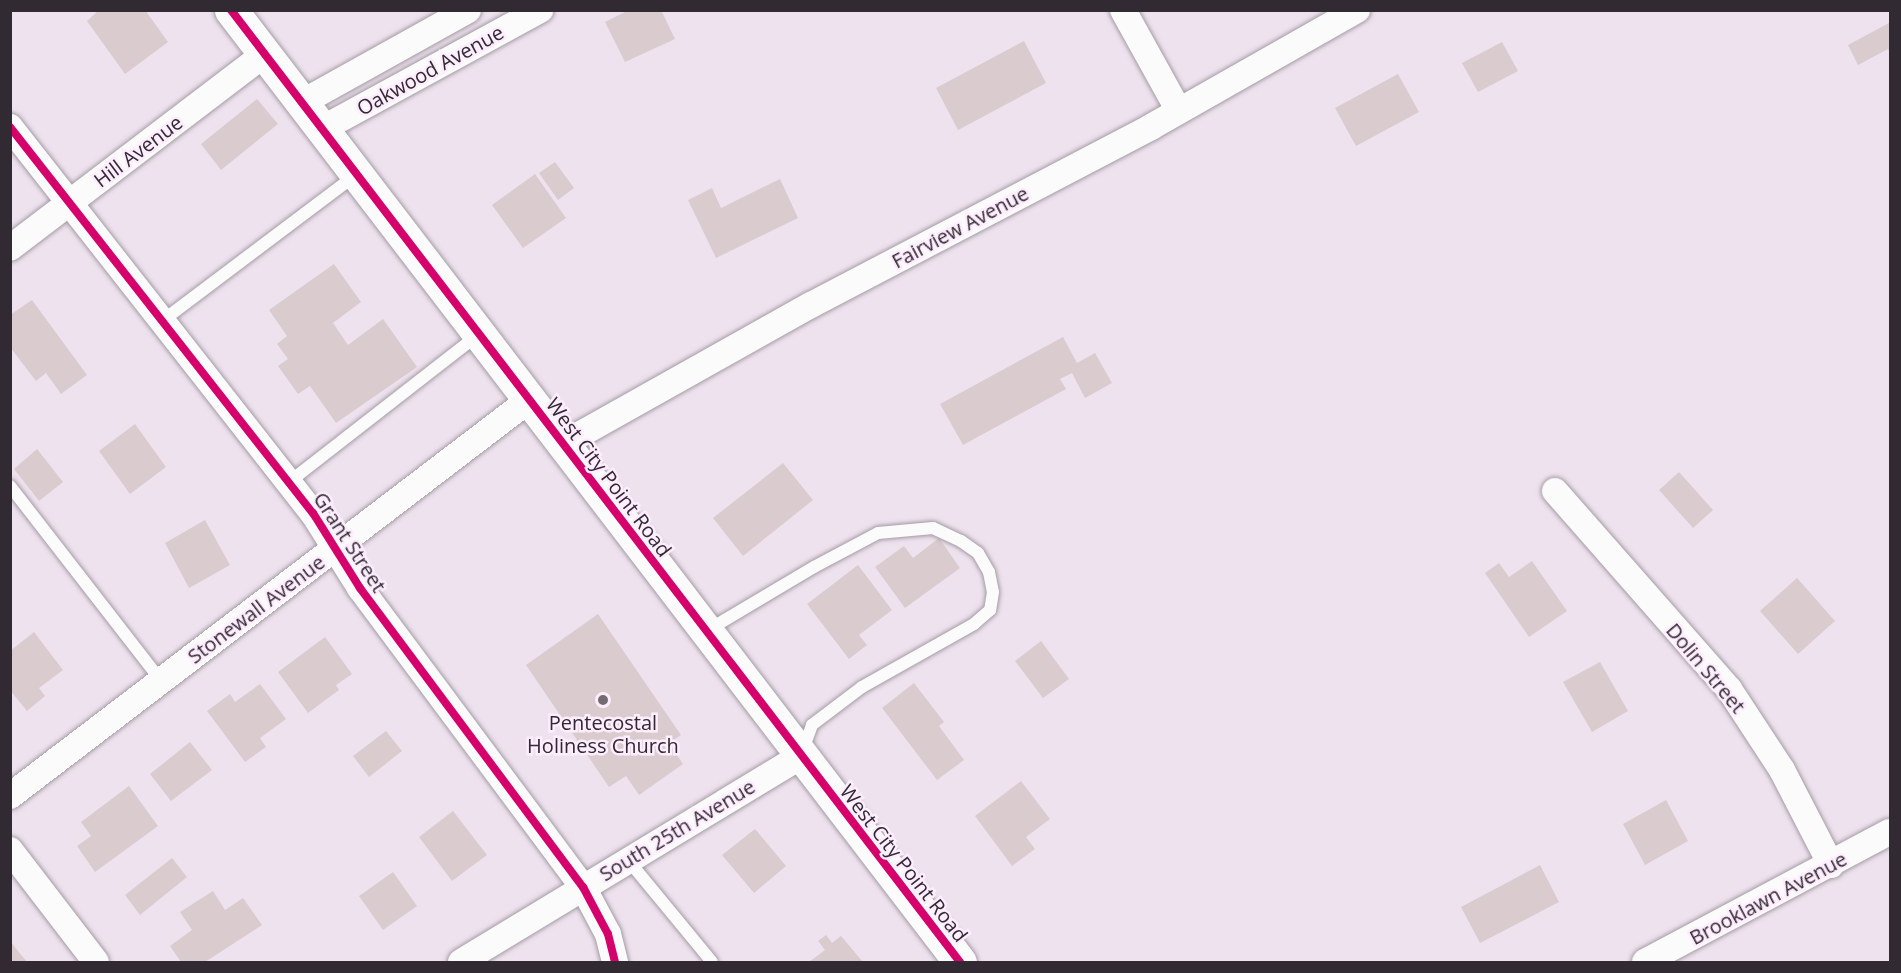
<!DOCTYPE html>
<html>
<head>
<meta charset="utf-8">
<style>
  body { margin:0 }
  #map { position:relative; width:1901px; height:973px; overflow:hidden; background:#eee2ee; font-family:"Open Sans",sans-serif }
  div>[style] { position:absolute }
  .building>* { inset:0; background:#dacbce }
  .roads { filter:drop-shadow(0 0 2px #a49ca4) drop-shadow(0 0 2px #a49ca4) }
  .lane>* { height:12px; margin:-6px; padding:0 6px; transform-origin:6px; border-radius:6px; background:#fcfbfc }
  .street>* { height:26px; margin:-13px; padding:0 13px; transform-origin:13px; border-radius:13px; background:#fcfbfc }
  .secondary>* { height:33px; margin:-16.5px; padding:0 16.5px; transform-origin:16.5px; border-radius:16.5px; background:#fcfbfc }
  .cycleway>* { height:8px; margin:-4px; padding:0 4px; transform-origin:4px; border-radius:4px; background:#d6006c }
  .dots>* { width:16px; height:16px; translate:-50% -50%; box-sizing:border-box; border:3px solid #fdedfd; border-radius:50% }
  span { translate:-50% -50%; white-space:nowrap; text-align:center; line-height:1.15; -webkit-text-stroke:5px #fdedfd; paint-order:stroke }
  .street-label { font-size:20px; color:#322a32 }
  .poi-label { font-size:20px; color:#322a32 }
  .frame { position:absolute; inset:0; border:12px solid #322a32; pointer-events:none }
</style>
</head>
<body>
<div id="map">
  <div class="building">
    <i style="clip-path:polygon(99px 10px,145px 10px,168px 42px,125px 74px,87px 21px)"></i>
    <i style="clip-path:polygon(629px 10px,661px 10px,675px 39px,625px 62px,605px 22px)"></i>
    <i style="clip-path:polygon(1889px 23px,1890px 53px,1888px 49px,1858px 65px,1848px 45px)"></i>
    <i style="clip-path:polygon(1024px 41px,1046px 83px,958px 130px,936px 88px)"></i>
    <i style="clip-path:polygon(1502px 42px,1518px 71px,1478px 92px,1462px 63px)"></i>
    <i style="clip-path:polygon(1398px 74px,1419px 112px,1356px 146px,1335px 108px)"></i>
    <i style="clip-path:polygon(257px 99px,278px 124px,221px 170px,201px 144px)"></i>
    <i style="clip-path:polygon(555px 162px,574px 188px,558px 200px,539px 173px)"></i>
    <i style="clip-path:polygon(535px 174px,566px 218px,523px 248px,492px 205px)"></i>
    <i style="clip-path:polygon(780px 179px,798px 218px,716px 258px,688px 200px,712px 188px,721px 208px)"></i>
    <i style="clip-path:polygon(334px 264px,361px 302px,333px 323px,348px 345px,383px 319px,417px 367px,336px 423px,310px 386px,298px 394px,278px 366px,288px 359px,277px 344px,287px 336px,269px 310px)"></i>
    <i style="clip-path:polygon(32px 300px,87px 375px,61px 394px,46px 373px,36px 381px,10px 347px,10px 315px)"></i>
    <i style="clip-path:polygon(1063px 337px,1077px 363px,1095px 353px,1112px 383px,1085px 398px,1072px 373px,1060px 379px,1066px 389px,963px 445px,940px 404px)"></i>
    <i style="clip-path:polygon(135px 424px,166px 467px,130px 494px,99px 451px)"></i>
    <i style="clip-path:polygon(37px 449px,63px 482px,39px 501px,14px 469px)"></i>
    <i style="clip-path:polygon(783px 463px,813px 500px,743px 556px,713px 518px)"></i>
    <i style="clip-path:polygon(1679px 472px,1713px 510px,1693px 528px,1659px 490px)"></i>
    <i style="clip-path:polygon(205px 520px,230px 565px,189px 588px,165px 543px)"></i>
    <i style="clip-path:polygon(939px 538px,960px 568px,905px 608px,875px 567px,904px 546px,913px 558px)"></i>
    <i style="clip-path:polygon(1532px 561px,1567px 611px,1529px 637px,1485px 573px,1499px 563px,1509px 577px)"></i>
    <i style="clip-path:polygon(858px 565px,892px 610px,859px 635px,867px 645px,849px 659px,807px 604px)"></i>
    <i style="clip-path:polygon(1797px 578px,1835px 621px,1798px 654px,1760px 611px)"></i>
    <i style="clip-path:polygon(598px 614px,681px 735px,669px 743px,683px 764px,639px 795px,626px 776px,609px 787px,526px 665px)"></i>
    <i style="clip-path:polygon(34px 632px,63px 670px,39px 688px,45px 696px,27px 711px,10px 690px,10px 651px)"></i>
    <i style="clip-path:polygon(325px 637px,352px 674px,336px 685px,339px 690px,308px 713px,278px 672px)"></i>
    <i style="clip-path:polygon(1041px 641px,1069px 679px,1043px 698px,1015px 661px)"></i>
    <i style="clip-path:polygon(1600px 662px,1628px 711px,1592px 732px,1563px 682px)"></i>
    <i style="clip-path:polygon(914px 683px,944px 722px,939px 726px,964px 760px,937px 780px,882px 708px)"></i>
    <i style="clip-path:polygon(260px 684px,286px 719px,260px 738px,266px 747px,245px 762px,207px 711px,230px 694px,235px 702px)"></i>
    <i style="clip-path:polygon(386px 731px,402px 751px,369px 777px,353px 756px)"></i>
    <i style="clip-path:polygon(190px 742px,212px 770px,171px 801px,150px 774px)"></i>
    <i style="clip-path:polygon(1021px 781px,1050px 819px,1026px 837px,1035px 849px,1012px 866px,975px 816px)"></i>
    <i style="clip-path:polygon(129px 786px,158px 826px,95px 872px,77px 846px,91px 836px,81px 822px)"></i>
    <i style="clip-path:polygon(1666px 800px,1688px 841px,1645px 865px,1623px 824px)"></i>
    <i style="clip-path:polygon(453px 811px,487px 855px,452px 881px,419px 837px)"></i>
    <i style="clip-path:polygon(755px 829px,786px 866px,754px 893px,722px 855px)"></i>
    <i style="clip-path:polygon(172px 858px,187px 877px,140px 915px,125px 895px)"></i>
    <i style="clip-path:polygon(1540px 865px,1559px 902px,1480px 943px,1461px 907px)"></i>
    <i style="clip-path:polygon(393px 872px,417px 906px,383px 930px,359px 896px)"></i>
    <i style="clip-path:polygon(213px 891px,225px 910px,243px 898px,262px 925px,205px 962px,181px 962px,170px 946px,192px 930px,180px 912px)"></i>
    <i style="clip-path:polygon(826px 935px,832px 943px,841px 936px,863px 962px,809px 962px,825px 950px,818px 941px)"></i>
    <i style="clip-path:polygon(10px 941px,27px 962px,10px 962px)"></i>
  </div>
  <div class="roads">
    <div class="lane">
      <i style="left:162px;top:321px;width:243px;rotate:-37deg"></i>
      <i style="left:289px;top:482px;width:239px;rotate:-37.9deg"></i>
      <i style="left:10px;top:486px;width:247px;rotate:52.2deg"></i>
      <i style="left:708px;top:630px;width:123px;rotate:-30.7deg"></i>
      <i style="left:814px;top:567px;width:72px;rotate:-28deg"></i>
      <i style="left:878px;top:533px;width:55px;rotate:-5.2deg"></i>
      <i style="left:933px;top:528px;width:31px;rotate:25deg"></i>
      <i style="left:961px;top:541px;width:21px;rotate:35deg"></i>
      <i style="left:978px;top:553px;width:22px;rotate:60deg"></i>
      <i style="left:989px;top:572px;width:20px;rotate:79deg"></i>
      <i style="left:993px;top:592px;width:18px;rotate:99deg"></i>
      <i style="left:990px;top:610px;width:21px;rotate:139deg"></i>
      <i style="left:974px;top:624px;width:129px;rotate:150.6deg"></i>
      <i style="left:862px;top:687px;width:63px;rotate:142.8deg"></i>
      <i style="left:812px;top:725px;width:29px;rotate:110deg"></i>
      <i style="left:628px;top:860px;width:132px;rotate:50.5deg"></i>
    </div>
    <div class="street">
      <i style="left:1123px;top:10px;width:115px;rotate:61deg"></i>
      <i style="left:301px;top:103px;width:191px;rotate:-29.1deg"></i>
      <i style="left:10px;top:127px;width:491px;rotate:51.9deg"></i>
      <i style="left:313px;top:513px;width:89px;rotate:57.9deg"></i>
      <i style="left:360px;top:588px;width:373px;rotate:53.3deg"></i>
      <i style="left:583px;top:887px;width:53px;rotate:62deg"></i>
      <i style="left:608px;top:934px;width:29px;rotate:76deg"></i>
      <i style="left:320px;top:130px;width:251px;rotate:-28.6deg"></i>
      <i style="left:10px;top:248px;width:320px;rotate:-37.3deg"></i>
      <i style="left:563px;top:444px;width:284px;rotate:-29.3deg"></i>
      <i style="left:811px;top:305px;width:384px;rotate:-27.6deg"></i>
      <i style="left:1151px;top:127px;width:237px;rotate:-29.6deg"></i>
      <i style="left:1555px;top:491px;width:264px;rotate:48.7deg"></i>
      <i style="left:1729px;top:689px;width:97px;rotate:56.8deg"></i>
      <i style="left:1782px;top:770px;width:107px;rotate:62.7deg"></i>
      <i style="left:10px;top:796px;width:653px;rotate:-37.34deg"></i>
      <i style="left:10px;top:850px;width:141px;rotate:52.5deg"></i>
      <i style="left:461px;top:962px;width:398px;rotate:-31.2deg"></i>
      <i style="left:1645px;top:962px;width:277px;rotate:-28deg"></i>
    </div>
    <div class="secondary">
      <i style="left:231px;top:10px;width:1199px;rotate:52.56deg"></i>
    </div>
  </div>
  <div class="cycleway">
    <i style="left:231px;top:10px;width:1199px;rotate:52.56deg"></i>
    <i style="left:10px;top:127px;width:491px;rotate:51.9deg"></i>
    <i style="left:313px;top:513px;width:89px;rotate:57.9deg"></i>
    <i style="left:360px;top:588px;width:373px;rotate:53.3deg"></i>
    <i style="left:583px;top:887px;width:53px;rotate:62deg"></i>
    <i style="left:608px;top:934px;width:29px;rotate:76deg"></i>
  </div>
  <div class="dots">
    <i style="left:603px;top:700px;background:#746a74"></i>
  </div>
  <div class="street-label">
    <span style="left:430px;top:70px;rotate:-29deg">Oakwood Avenue</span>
    <span style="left:138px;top:151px;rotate:-37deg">Hill Avenue</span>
    <span style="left:960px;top:227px;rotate:-28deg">Fairview Avenue</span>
    <span style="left:609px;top:477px;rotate:53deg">West City Point Road</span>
    <span style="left:350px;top:542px;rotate:57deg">Grant Street</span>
    <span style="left:256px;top:609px;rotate:-37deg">Stonewall Avenue</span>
    <span style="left:1706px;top:668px;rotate:50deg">Dolin Street</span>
    <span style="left:677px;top:830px;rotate:-31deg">South 25th Avenue</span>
    <span style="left:904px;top:863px;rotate:52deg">West City Point Road</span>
    <span style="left:1768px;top:898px;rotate:-28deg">Brooklawn Avenue</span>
  </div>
  <div class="poi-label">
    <span style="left:603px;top:734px">Pentecostal<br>Holiness Church</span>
  </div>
  <div class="frame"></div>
</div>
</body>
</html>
